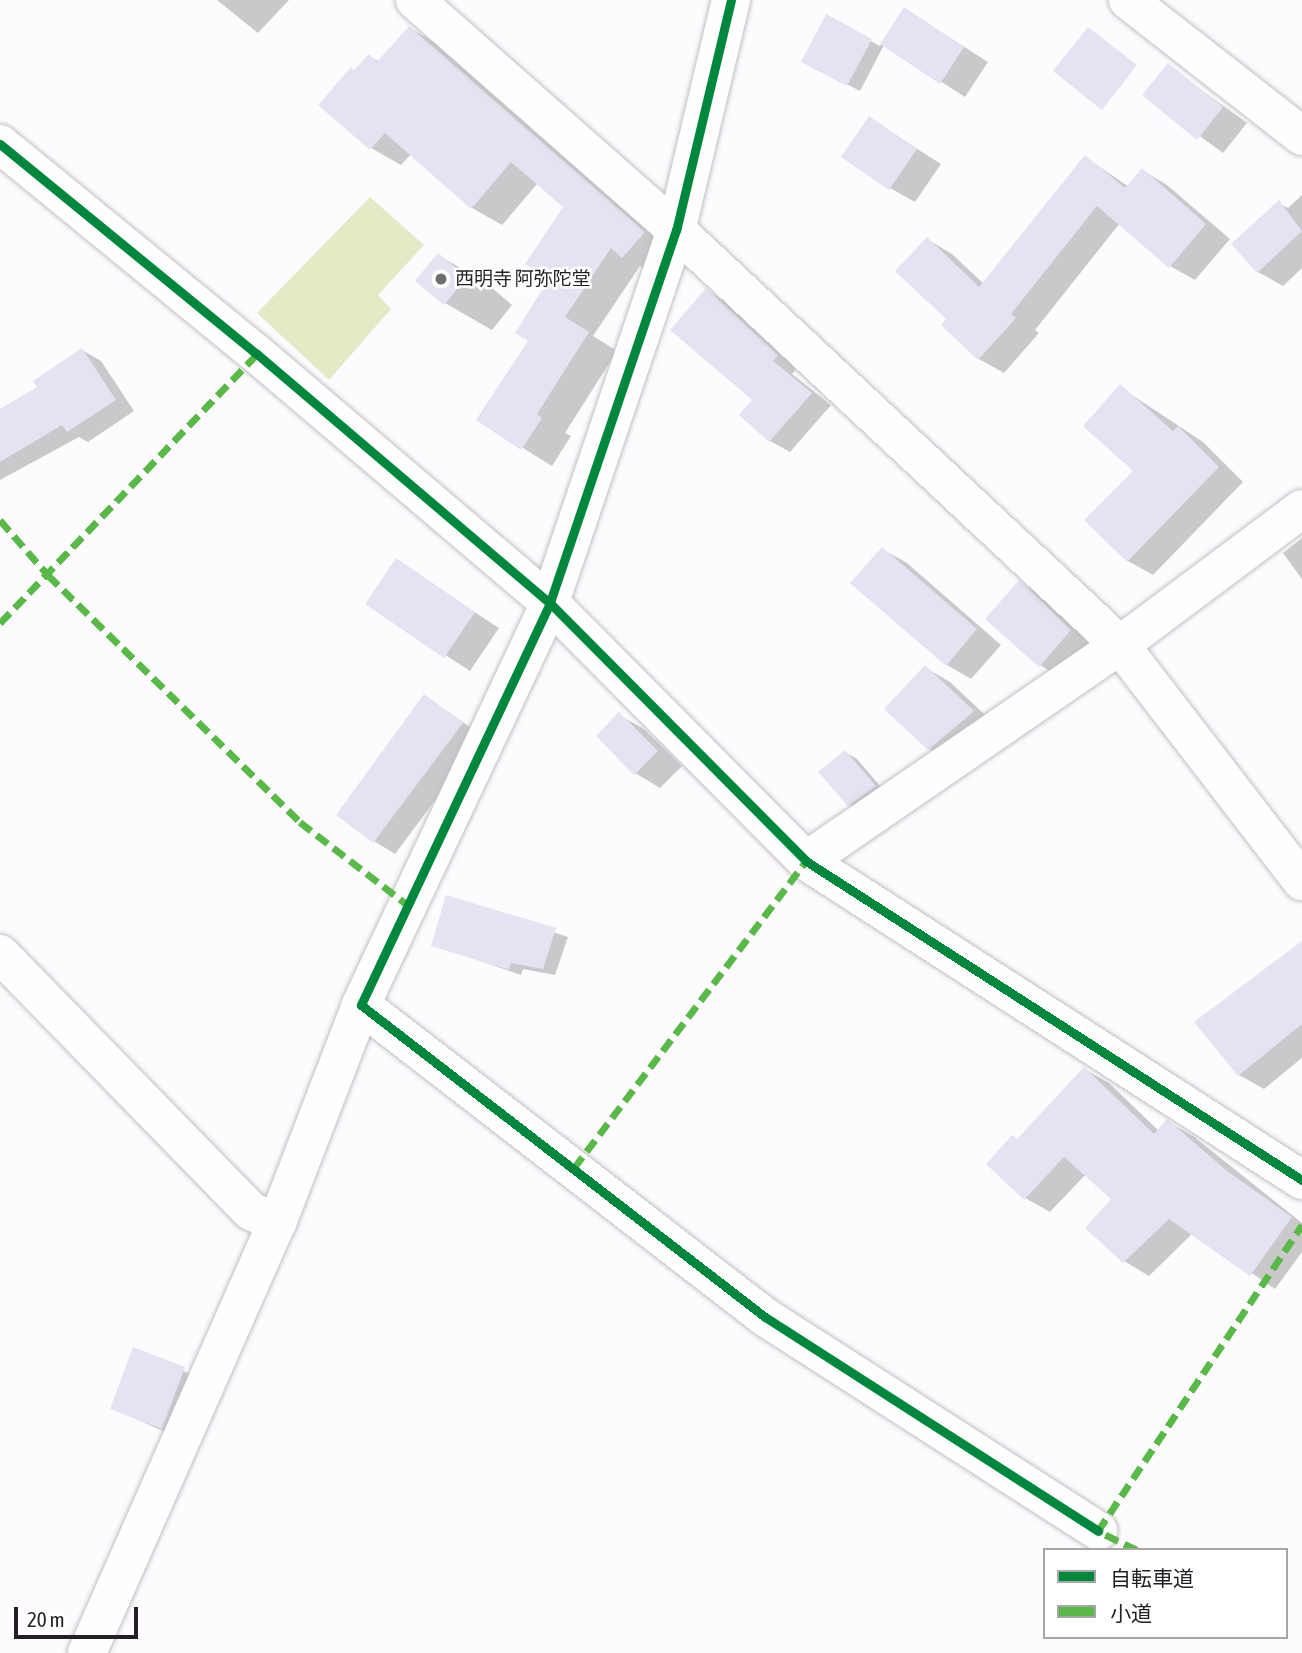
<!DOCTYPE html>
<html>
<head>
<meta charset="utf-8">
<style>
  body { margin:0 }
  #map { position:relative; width:1302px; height:1653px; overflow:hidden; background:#fdfbfe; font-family:"Asap Condensed","Noto Sans JP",sans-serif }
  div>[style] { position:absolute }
  .green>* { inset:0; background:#e4e9c6 }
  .shadow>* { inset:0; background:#0003 }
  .building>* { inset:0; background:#e3e3f1 }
  .roads { filter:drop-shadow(0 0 2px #c2bfc3) drop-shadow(0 0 2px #c2bfc3) }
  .street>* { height:38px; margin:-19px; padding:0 19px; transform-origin:19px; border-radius:19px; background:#fffeff }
  .quiet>* { height:7px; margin-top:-3.5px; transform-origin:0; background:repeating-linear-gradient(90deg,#58b947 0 14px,transparent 0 21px) }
  .cycleway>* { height:9px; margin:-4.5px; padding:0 4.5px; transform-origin:4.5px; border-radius:4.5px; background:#00873e }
  .dots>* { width:19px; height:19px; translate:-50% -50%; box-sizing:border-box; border:4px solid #fff; border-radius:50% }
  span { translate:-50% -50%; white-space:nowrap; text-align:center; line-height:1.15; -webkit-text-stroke:5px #fff; paint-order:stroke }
  .poi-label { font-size:19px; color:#231f24 }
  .left { translate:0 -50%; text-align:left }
  .legend { position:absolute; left:1043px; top:1548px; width:245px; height:91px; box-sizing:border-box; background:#fff; border:2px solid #a7a5a7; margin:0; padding:9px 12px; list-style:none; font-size:21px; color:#231f24 }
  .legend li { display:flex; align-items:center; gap:14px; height:35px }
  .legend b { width:35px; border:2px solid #a7a5a7 }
  .scale { position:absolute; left:14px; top:1607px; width:124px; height:32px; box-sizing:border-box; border:4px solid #231f24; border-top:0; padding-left:9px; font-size:21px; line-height:24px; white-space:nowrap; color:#231f24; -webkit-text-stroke:5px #fff; paint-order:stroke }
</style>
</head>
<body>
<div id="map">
  <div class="green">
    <i style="clip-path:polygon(370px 197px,424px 245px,378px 295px,391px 309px,329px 380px,257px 313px)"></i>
  </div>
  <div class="shadow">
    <i style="clip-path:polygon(217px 0,289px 0,258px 33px)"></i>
    <i style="clip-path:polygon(905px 9px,988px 62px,965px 97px,884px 45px,860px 91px,815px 68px,827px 17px,880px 46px)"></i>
    <i style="clip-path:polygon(410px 28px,439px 45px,674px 250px,653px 274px,640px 266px,593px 336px,617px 351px,565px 433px,571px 436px,552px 466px,478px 420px,530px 341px,551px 279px,565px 207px,538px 183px,502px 225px,472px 208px,411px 154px,401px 165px,371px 148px,355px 72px,370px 57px,380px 62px)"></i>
    <i style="clip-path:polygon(1168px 66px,1247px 123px,1223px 153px,1144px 95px)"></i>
    <i style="clip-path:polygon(869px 118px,941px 164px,915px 202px,890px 188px)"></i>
    <i style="clip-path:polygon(1085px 157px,1129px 187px,1142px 170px,1167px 185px,1230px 239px,1195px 280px,1170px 266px,1120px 223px,1035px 330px,1039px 333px,1004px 373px,979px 359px,949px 319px,927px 239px,952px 254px,984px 284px)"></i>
    <i style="clip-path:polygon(1302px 195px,1302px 268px,1283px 286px,1258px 272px,1279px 203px,1288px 208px)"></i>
    <i style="clip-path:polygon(438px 255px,485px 282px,512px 305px,492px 330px,445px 303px)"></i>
    <i style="clip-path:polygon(706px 290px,726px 302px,797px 367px,792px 374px,831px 405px,790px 452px,770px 441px)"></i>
    <i style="clip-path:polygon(82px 350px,101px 361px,134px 411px,88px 442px,79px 437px,0 480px,0 411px,40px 388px)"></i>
    <i style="clip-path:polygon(1120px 387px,1203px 442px,1243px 482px,1153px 575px,1128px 561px,1136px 471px)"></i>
    <i style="clip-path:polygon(1302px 538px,1302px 579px,1283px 553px)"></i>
    <i style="clip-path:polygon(882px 549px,907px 563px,1001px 645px,971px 679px,947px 665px)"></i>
    <i style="clip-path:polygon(396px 561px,499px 628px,470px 671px,367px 604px)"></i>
    <i style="clip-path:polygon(1019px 582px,1044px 597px,1095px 645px,1065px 680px,1040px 665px)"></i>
    <i style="clip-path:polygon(926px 668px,950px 682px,997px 726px,954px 763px,929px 749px,887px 709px)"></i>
    <i style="clip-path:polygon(425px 696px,483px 736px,395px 854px,374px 841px)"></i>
    <i style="clip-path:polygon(619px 715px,644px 729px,682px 766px,660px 788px,635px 773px)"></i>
    <i style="clip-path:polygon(845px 752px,857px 759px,887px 794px,861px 812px,849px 804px)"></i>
    <i style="clip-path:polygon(447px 897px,568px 937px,555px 975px,523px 969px,521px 975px,433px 945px)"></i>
    <i style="clip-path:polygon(1302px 943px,1302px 1058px,1264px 1089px,1239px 1075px)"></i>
    <i style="clip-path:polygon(1084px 1069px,1109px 1083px,1159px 1131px,1168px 1122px,1193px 1136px,1302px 1223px,1302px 1252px,1275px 1289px,1193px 1233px,1149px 1276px,1124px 1261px,1113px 1199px,1086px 1174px,1050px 1212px,1025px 1198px,1018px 1141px)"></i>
    <i style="clip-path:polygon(134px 1349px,210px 1383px,187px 1442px,112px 1408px)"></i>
  </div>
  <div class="building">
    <i style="clip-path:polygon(904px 7px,964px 47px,940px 84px,880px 44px)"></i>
    <i style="clip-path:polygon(826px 14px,872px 39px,847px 86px,801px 62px)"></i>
    <i style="clip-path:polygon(409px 26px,645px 232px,622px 258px,611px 248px,565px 317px,589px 332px,537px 414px,542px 418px,521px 450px,476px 420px,528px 341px,515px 333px,549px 279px,525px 264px,563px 207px,511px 162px,471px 209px,385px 133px,370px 150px,318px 105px,351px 67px,354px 70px,369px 54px,377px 62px)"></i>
    <i style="clip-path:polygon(1088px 27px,1137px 65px,1102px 110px,1053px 71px)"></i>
    <i style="clip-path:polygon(1168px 63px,1223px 107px,1197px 140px,1142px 95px)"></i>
    <i style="clip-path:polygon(869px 116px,917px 149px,889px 190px,841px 157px)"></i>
    <i style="clip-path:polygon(1085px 155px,1125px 188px,1142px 168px,1206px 224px,1169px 268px,1097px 206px,1011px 314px,1016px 318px,978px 360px,941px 325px,946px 319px,895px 271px,927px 237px,979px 287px)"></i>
    <i style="clip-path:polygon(1279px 200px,1302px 231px,1257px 273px,1231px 244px)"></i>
    <i style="clip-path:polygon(438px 253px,467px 277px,444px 305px,415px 281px)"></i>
    <i style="clip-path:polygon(706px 288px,778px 355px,773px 361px,812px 393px,769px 442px,739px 415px,752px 400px,670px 330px)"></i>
    <i style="clip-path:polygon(82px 348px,116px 400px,67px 432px,62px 425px,0 462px,0 409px,37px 387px,33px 381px)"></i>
    <i style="clip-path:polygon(1120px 384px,1173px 431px,1178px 426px,1219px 467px,1127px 562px,1084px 520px,1133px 471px,1083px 426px)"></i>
    <i style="clip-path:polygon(882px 547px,977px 629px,946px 666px,850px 583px)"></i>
    <i style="clip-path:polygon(396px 558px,475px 612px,444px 658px,365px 604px)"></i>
    <i style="clip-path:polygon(1019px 580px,1071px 630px,1039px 667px,985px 619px)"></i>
    <i style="clip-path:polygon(925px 665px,974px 711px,928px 750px,884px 709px)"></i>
    <i style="clip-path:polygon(424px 694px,463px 723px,373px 843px,336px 815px)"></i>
    <i style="clip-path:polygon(619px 712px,658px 751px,634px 775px,596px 736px)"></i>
    <i style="clip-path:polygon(845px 750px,876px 786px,848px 806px,818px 772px)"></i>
    <i style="clip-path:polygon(446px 895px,556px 928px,543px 969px,511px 963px,509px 970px,431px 946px)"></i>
    <i style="clip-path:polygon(1302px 941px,1302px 1024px,1238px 1076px,1194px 1022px)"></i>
    <i style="clip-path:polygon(1084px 1067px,1154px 1134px,1167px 1119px,1227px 1171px,1292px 1217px,1250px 1276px,1169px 1219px,1123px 1263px,1085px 1228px,1111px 1199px,1064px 1157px,1024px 1200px,986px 1164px,1012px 1135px,1017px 1139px)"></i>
    <i style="clip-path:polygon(133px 1347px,185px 1367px,162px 1429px,110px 1409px)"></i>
  </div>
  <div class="roads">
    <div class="street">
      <i style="left:415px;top:0;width:348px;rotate:41.4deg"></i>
      <i style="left:676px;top:230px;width:608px;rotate:43.07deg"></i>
      <i style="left:1120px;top:645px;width:298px;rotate:52.4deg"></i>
      <i style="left:731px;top:0;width:236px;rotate:103.4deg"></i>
      <i style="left:676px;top:230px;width:394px;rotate:108.7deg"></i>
      <i style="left:550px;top:603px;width:444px;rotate:115.2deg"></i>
      <i style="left:361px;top:1005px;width:510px;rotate:37.68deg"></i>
      <i style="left:765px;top:1317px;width:396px;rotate:32.7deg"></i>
      <i style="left:1128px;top:0;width:221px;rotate:38deg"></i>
      <i style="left:0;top:144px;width:332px;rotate:39.3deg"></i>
      <i style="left:257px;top:354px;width:385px;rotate:40.4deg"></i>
      <i style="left:550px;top:603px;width:363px;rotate:45.2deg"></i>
      <i style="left:806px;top:861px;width:590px;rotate:32.75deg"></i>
      <i style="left:806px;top:861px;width:381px;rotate:-34.5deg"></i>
      <i style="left:1120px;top:645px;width:227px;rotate:-36.8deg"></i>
      <i style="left:0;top:954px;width:359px;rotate:45.7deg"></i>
      <i style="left:251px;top:1211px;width:29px;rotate:25deg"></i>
      <i style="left:87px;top:1653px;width:470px;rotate:-66.2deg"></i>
      <i style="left:277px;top:1223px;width:234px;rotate:-68.9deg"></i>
    </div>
  </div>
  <div class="quiet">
    <i style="left:0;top:520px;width:73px;rotate:48.9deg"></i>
    <i style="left:48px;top:575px;width:353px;rotate:44.4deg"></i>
    <i style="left:300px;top:822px;width:138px;rotate:37.6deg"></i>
    <i style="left:0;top:623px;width:372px;rotate:-46.3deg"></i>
    <i style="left:574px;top:1168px;width:385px;rotate:-52.9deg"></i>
    <i style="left:1137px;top:1550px;width:43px;rotate:-154deg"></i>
    <i style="left:1098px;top:1531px;width:368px;rotate:-56.3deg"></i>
  </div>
  <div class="cycleway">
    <i style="left:731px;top:0;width:236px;rotate:103.4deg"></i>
    <i style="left:676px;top:230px;width:394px;rotate:108.7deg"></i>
    <i style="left:550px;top:603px;width:444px;rotate:115.2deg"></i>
    <i style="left:361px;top:1005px;width:510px;rotate:37.68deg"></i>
    <i style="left:765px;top:1317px;width:396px;rotate:32.7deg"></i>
    <i style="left:0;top:144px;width:332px;rotate:39.3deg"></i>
    <i style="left:257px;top:354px;width:385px;rotate:40.4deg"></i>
    <i style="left:550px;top:603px;width:363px;rotate:45.2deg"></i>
    <i style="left:806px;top:861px;width:590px;rotate:32.75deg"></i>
  </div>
  <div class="dots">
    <i style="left:441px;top:279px;background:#6f6c70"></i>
  </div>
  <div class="poi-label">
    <span class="left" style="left:455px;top:279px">西明寺 阿弥陀堂</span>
  </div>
  <ul class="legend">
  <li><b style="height:9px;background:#00873e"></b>自転車道</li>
  <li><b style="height:9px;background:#58b947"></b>小道</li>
  </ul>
  <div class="scale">20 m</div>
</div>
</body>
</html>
